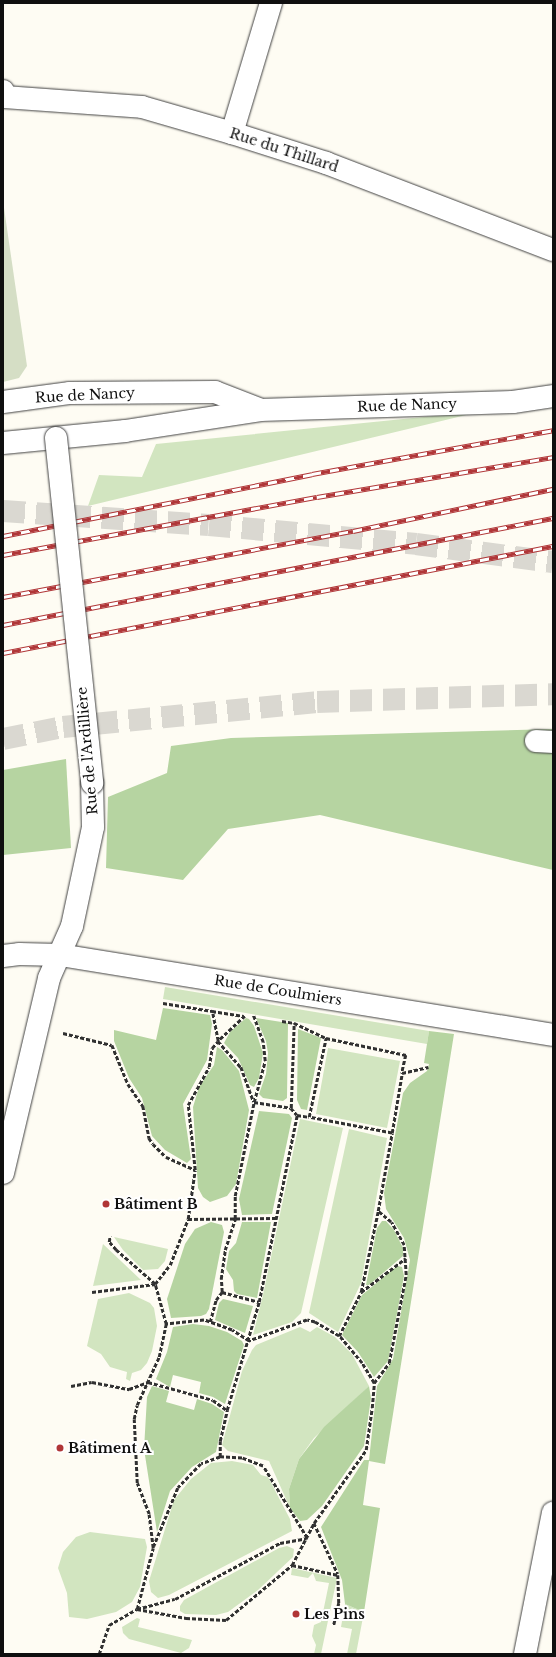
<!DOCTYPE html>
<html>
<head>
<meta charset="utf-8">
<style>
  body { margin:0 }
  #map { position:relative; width:556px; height:1657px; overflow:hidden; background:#fefcf3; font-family:"Libre Baskerville",serif }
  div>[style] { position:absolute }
  .green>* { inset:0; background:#d2e5c0 }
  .forest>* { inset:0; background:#b6d4a1 }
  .cemetery>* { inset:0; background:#d5dec5 }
  .highway-tunnel>* { height:22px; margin-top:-11px; transform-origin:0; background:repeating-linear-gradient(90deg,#dad8d1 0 22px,transparent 0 33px) }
  .path>* { height:2.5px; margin-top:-1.25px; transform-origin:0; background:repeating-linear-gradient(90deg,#313131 0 4px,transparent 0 6px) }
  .roads { filter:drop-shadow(0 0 1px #424242) drop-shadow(0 0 1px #424242) }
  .minor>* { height:22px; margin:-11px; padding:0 11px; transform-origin:11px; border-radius:11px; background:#fff }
  .rail>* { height:4.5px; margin-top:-2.25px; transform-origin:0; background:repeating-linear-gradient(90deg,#fff 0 9px,#b03638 0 18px); box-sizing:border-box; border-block:1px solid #b03638 }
  .bridges { filter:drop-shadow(0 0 1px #424242) drop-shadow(0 0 1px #424242) }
  .minor-bridge>* { height:22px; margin:-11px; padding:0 11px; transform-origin:11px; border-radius:11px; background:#fff }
  .dots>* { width:11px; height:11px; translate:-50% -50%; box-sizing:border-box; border:2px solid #fff; border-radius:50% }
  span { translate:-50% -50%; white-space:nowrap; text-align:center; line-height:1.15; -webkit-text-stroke:4px #fff; paint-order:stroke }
  .street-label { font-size:14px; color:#0f0f0f }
  .poi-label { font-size:14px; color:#0f0f0f; font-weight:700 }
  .left { translate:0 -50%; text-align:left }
  .frame { position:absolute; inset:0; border:4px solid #0f0f0f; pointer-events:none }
</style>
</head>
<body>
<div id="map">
  <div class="green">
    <i style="clip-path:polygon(483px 411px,88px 506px,99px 475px,142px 477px,156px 444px)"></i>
    <i style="clip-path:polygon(165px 987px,429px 1031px,427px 1044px,163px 999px)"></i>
    <i style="clip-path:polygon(328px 1048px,400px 1061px,387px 1128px,316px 1114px)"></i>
    <i style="clip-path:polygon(300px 1119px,343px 1128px,301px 1313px,292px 1322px,253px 1335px,263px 1295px)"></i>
    <i style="clip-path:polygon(349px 1129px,387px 1138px,361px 1283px,338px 1332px,309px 1313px)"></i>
    <i style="clip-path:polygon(114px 1237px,168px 1249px,165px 1261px,158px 1269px,143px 1270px,123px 1250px)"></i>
    <i style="clip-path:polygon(103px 1244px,141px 1280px,93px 1286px)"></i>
    <i style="clip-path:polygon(129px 1293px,150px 1303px,154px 1308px,157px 1326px,152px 1351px,147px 1363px,141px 1370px,132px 1373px,130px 1381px,126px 1379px,127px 1372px,110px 1367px,101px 1354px,87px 1346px,98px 1299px)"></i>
    <i style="clip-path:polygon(300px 1327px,310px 1332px,317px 1327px,335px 1337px,352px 1354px,369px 1386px,314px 1438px,299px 1459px,289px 1489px,290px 1508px,269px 1461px,228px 1451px,222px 1445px,242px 1371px,252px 1350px,256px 1345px)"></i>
    <i style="clip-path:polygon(232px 1461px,253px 1465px,261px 1475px,268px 1477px,290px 1519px,292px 1531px,169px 1595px,158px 1598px,151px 1592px,149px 1581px,174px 1500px,191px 1479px,211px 1463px)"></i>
    <i style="clip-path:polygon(90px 1532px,145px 1539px,147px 1547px,140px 1587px,132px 1602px,116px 1612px,87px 1619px,69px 1617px,67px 1593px,58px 1568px,63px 1552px,76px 1537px)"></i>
    <i style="clip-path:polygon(287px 1546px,294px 1549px,293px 1557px,258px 1590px,228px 1612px,216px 1615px,185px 1614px,180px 1611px,180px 1606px,184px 1600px,279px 1548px)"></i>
    <i style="clip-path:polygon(292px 1568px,337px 1578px,321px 1654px,314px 1654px,316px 1645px,312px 1636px,314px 1625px,321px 1622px,329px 1583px,316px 1581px,313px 1573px,308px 1578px,291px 1575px)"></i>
    <i style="clip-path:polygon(345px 1604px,364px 1612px,356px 1654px,347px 1654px,352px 1629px,341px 1627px)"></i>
    <i style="clip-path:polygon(137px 1618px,140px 1619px,138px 1627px,192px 1640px,189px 1648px,181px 1653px,129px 1639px,123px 1633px,122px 1627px)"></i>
  </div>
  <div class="forest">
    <i style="clip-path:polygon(553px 729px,553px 870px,320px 815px,228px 829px,183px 880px,106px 868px,108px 797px,167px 773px,171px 746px,231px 738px)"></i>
    <i style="clip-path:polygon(66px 759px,71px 848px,3px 855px,3px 770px)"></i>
    <i style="clip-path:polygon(163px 1008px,210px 1015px,212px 1024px,207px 1060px,183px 1104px,191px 1159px,187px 1163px,165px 1150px,152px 1136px,142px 1098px,129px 1078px,114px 1041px,114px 1030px,156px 1040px)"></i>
    <i style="clip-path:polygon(246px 1018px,249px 1019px,254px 1026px,263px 1053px,259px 1078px,254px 1087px,250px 1085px,238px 1058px,224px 1043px,230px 1032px)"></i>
    <i style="clip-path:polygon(256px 1018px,288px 1023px,287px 1098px,283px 1101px,263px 1098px,259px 1094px,266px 1074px,268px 1053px,266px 1041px)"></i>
    <i style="clip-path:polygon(298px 1029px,321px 1038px,307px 1110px,301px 1109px,297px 1100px)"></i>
    <i style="clip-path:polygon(429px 1031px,454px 1034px,385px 1464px,369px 1461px,363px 1505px,380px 1508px,364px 1612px,345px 1604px,342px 1580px,321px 1527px,364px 1460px,369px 1460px,377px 1386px,393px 1359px,410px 1260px,404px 1238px,386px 1209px,384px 1193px,403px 1093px,410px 1083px,427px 1071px,429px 1064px,424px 1063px)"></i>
    <i style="clip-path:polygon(217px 1047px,222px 1050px,239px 1071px,249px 1110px,236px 1184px,227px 1196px,210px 1202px,203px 1197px,198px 1188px,193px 1107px,199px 1087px,214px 1065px)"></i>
    <i style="clip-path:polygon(259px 1111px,289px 1114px,292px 1118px,272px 1214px,242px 1215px,239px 1199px)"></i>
    <i style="clip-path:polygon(382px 1221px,386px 1221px,394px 1230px,403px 1248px,403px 1256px,369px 1285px,366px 1285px,377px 1228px)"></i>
    <i style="clip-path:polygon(211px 1222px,222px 1225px,224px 1232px,209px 1309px,206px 1314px,201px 1316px,171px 1318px,167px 1299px,185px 1244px,195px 1229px)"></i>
    <i style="clip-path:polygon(242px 1222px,271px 1222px,257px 1298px,237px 1294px,234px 1291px,233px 1280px,226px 1269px,229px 1251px,236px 1243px)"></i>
    <i style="clip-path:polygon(397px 1266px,402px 1267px,404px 1276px,388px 1361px,374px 1377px,358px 1352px,342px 1335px,362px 1295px)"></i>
    <i style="clip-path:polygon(223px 1299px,253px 1306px,245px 1333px,215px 1320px,219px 1303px)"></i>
    <i style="clip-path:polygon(193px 1324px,209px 1326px,227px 1332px,242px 1341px,244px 1345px,225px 1404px,213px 1397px,199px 1393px,201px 1382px,173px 1375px,170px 1387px,156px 1379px,167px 1352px,173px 1327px)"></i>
    <i style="clip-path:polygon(152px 1386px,169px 1391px,166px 1402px,194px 1410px,197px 1399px,212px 1404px,224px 1412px,216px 1452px,192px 1467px,170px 1491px,157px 1532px,144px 1449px,147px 1397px)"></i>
    <i style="clip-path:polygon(369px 1386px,371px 1398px,364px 1446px,322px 1506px,307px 1520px,300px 1521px,290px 1508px,289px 1489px,299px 1459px,324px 1427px)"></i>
  </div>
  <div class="cemetery">
    <i style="clip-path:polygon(3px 201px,27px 366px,19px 378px,3px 382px)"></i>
  </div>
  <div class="highway-tunnel">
    <i style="left:3px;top:511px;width:206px;rotate:3.9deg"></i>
    <i style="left:209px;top:525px;width:208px;rotate:5.2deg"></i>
    <i style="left:416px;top:544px;width:138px;rotate:7.5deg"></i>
    <i style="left:3px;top:739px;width:61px;rotate:-11.3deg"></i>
    <i style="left:63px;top:727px;width:255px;rotate:-5.6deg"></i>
    <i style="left:317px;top:702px;width:236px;rotate:-1.9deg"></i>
  </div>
  <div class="path">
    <i style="left:163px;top:1003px;width:50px;rotate:9.3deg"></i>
    <i style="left:245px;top:1016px;width:37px;rotate:137deg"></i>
    <i style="left:218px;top:1041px;width:35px;rotate:49deg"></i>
    <i style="left:241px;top:1067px;width:37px;rotate:70deg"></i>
    <i style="left:254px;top:1102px;width:42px;rotate:-75deg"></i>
    <i style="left:265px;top:1061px;width:19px;rotate:-96deg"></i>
    <i style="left:263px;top:1042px;width:29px;rotate:-110deg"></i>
    <i style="left:282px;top:1021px;width:12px;rotate:9deg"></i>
    <i style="left:294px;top:1023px;width:35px;rotate:25deg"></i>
    <i style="left:63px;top:1033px;width:50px;rotate:13.8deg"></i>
    <i style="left:112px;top:1045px;width:42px;rotate:67.7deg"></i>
    <i style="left:128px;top:1084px;width:27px;rotate:56deg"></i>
    <i style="left:143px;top:1106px;width:33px;rotate:79deg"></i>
    <i style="left:149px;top:1138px;width:7px;rotate:56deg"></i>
    <i style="left:153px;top:1144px;width:18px;rotate:45deg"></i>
    <i style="left:166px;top:1157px;width:32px;rotate:24deg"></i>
    <i style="left:195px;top:1170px;width:65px;rotate:-96.1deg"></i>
    <i style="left:188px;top:1105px;width:43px;rotate:-61.1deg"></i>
    <i style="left:209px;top:1067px;width:19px;rotate:-81deg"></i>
    <i style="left:212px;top:1048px;width:9px;rotate:-49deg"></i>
    <i style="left:218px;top:1041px;width:31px;rotate:-101deg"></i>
    <i style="left:212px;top:1011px;width:32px;rotate:9deg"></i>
    <i style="left:291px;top:1108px;width:85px;rotate:-88deg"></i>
    <i style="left:392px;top:1133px;width:61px;rotate:-80.5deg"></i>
    <i style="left:188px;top:1219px;width:49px;rotate:-81.9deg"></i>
    <i style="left:92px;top:1292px;width:64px;rotate:-7.2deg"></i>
    <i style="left:155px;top:1284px;width:52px;rotate:-138.9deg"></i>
    <i style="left:116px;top:1250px;width:11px;rotate:-131deg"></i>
    <i style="left:109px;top:1242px;width:6px;rotate:-81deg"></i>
    <i style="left:222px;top:1292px;width:38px;rotate:15deg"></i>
    <i style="left:361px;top:1292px;width:83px;rotate:-78.1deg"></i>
    <i style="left:210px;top:1322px;width:23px;rotate:-75deg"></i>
    <i style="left:216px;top:1300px;width:10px;rotate:-53deg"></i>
    <i style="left:222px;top:1292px;width:13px;rotate:-94deg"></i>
    <i style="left:221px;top:1279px;width:29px;rotate:-82deg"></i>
    <i style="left:225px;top:1250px;width:33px;rotate:-72deg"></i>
    <i style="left:235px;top:1219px;width:23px;rotate:-90deg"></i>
    <i style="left:235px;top:1196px;width:96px;rotate:-78.6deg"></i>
    <i style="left:254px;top:1102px;width:37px;rotate:9deg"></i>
    <i style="left:291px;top:1108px;width:9px;rotate:49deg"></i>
    <i style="left:297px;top:1115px;width:12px;rotate:9deg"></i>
    <i style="left:339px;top:1336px;width:49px;rotate:-63.4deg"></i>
    <i style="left:361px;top:1292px;width:56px;rotate:-37.1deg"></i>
    <i style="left:374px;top:1383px;width:25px;rotate:-53deg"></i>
    <i style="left:389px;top:1363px;width:90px;rotate:-79.1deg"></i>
    <i style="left:406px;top:1275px;width:30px;rotate:-94deg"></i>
    <i style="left:404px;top:1245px;width:26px;rotate:-119deg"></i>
    <i style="left:391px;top:1222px;width:17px;rotate:-140deg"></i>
    <i style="left:378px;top:1211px;width:79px;rotate:-79.8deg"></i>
    <i style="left:392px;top:1133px;width:85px;rotate:-169.1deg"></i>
    <i style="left:309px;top:1117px;width:81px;rotate:-77.9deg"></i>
    <i style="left:326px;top:1038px;width:82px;rotate:12deg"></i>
    <i style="left:406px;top:1055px;width:18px;rotate:103deg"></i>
    <i style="left:402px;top:1073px;width:27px;rotate:-13deg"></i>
    <i style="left:71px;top:1386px;width:21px;rotate:-11deg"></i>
    <i style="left:92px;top:1382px;width:38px;rotate:11deg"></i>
    <i style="left:129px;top:1389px;width:20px;rotate:-20deg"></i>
    <i style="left:148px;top:1382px;width:67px;rotate:15.5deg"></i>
    <i style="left:213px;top:1400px;width:17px;rotate:36deg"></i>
    <i style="left:220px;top:1457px;width:16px;rotate:-90deg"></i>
    <i style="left:220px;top:1441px;width:32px;rotate:-77deg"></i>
    <i style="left:227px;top:1410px;width:113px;rotate:-73.5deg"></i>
    <i style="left:259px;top:1302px;width:191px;rotate:-78.5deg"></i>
    <i style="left:314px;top:1523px;width:56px;rotate:64.8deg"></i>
    <i style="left:292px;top:1565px;width:47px;rotate:12.3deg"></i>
    <i style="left:338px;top:1575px;width:28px;rotate:88deg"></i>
    <i style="left:339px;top:1603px;width:23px;rotate:103deg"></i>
    <i style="left:137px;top:1609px;width:50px;rotate:10.4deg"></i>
    <i style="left:186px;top:1618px;width:40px;rotate:2.9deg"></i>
    <i style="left:226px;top:1620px;width:86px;rotate:-39.8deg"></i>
    <i style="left:292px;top:1565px;width:47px;rotate:-62.4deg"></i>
    <i style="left:314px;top:1523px;width:90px;rotate:-54.5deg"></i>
    <i style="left:366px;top:1450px;width:42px;rotate:-81.9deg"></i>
    <i style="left:372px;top:1408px;width:25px;rotate:-85deg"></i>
    <i style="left:374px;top:1383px;width:23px;rotate:-121deg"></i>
    <i style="left:362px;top:1363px;width:35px;rotate:-130deg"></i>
    <i style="left:339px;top:1336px;width:28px;rotate:-150deg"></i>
    <i style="left:315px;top:1322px;width:8px;rotate:-166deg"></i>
    <i style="left:307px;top:1320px;width:62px;rotate:160.1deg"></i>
    <i style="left:249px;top:1341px;width:20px;rotate:-147deg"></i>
    <i style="left:232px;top:1330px;width:30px;rotate:-160deg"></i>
    <i style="left:204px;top:1320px;width:38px;rotate:174deg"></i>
    <i style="left:137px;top:1609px;width:63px;rotate:-75.3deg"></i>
    <i style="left:153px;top:1548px;width:34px;rotate:-97deg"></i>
    <i style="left:149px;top:1514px;width:33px;rotate:-111deg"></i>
    <i style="left:137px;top:1483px;width:64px;rotate:-92.7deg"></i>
    <i style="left:134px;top:1419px;width:14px;rotate:-78deg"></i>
    <i style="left:137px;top:1405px;width:53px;rotate:-65.4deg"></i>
    <i style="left:159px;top:1357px;width:34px;rotate:-78deg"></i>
    <i style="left:166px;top:1324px;width:41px;rotate:-105.4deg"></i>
    <i style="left:155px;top:1284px;width:24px;rotate:-52deg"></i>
    <i style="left:170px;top:1265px;width:49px;rotate:-68.6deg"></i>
    <i style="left:188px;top:1219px;width:87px;rotate:-0.7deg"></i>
    <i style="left:99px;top:1654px;width:31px;rotate:-71deg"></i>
    <i style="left:109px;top:1625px;width:32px;rotate:-30deg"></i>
    <i style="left:137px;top:1609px;width:39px;rotate:-15deg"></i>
    <i style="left:175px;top:1599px;width:119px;rotate:-28.1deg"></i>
    <i style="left:280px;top:1543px;width:27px;rotate:-10deg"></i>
    <i style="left:307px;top:1538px;width:84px;rotate:-121.4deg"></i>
    <i style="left:263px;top:1466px;width:22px;rotate:-159deg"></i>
    <i style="left:242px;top:1458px;width:22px;rotate:-177deg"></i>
    <i style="left:220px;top:1457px;width:20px;rotate:160deg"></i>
    <i style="left:201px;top:1464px;width:33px;rotate:134deg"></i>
    <i style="left:178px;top:1488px;width:63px;rotate:112.5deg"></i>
  </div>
  <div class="roads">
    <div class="minor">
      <i style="left:3px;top:91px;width:6px;rotate:81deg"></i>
      <i style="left:4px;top:97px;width:138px;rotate:4.1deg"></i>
      <i style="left:142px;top:107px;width:94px;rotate:16.1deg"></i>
      <i style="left:232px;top:133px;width:99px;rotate:17.7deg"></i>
      <i style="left:326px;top:163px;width:243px;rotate:21deg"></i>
      <i style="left:232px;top:133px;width:136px;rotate:-73.3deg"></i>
      <i style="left:3px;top:402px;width:68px;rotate:-7.7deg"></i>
      <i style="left:70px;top:393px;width:145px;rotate:-0.4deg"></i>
      <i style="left:215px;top:392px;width:47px;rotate:21.1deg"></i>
      <i style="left:3px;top:443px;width:123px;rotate:-5.6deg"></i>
      <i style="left:125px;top:431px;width:137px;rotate:-8.8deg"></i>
      <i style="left:260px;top:410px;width:253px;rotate:-1.8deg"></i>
      <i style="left:513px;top:402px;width:40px;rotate:-8.5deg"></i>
      <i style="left:536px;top:741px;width:17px;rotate:3deg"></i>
      <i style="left:3px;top:956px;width:16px;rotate:-7deg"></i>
      <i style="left:19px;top:954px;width:41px;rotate:1.4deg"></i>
      <i style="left:60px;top:955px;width:499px;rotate:9.2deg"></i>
      <i style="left:3px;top:1173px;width:200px;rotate:-76.7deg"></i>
      <i style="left:49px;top:978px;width:57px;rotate:-66.1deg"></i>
      <i style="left:72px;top:926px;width:101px;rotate:-78deg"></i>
      <i style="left:93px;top:827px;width:44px;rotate:-91.3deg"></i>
      <i style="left:525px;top:1654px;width:144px;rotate:-78.8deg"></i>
    </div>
  </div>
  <div class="rail">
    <i style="left:3px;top:536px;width:315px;rotate:-11.3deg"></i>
    <i style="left:312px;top:474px;width:245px;rotate:-10.3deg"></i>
    <i style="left:3px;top:555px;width:319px;rotate:-10.5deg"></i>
    <i style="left:317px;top:497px;width:239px;rotate:-9.6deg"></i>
    <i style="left:3px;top:597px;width:356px;rotate:-10.7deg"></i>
    <i style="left:353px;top:531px;width:204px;rotate:-11.9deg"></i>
    <i style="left:3px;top:625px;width:560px;rotate:-11.01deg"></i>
    <i style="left:3px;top:653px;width:560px;rotate:-11.01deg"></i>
  </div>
  <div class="bridges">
    <div class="minor-bridge">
      <i style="left:56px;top:438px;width:347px;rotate:84deg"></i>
    </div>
  </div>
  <div class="dots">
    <i style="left:106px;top:1204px;background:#b03638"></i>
    <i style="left:60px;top:1448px;background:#b03638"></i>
    <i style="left:296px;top:1614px;background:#b03638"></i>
  </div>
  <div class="street-label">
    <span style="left:284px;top:150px;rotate:18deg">Rue du Thillard</span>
    <span style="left:85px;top:395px;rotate:-3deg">Rue de Nancy</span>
    <span style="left:407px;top:405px;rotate:-2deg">Rue de Nancy</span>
    <span style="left:87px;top:751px;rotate:-95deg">Rue de l'Ardillière</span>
    <span style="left:278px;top:990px;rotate:9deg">Rue de Coulmiers</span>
  </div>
  <div class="poi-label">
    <span class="left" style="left:114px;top:1204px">Bâtiment B</span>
    <span class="left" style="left:68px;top:1448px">Bâtiment A</span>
    <span class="left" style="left:304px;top:1614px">Les Pins</span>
  </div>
  <div class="frame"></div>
</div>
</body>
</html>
